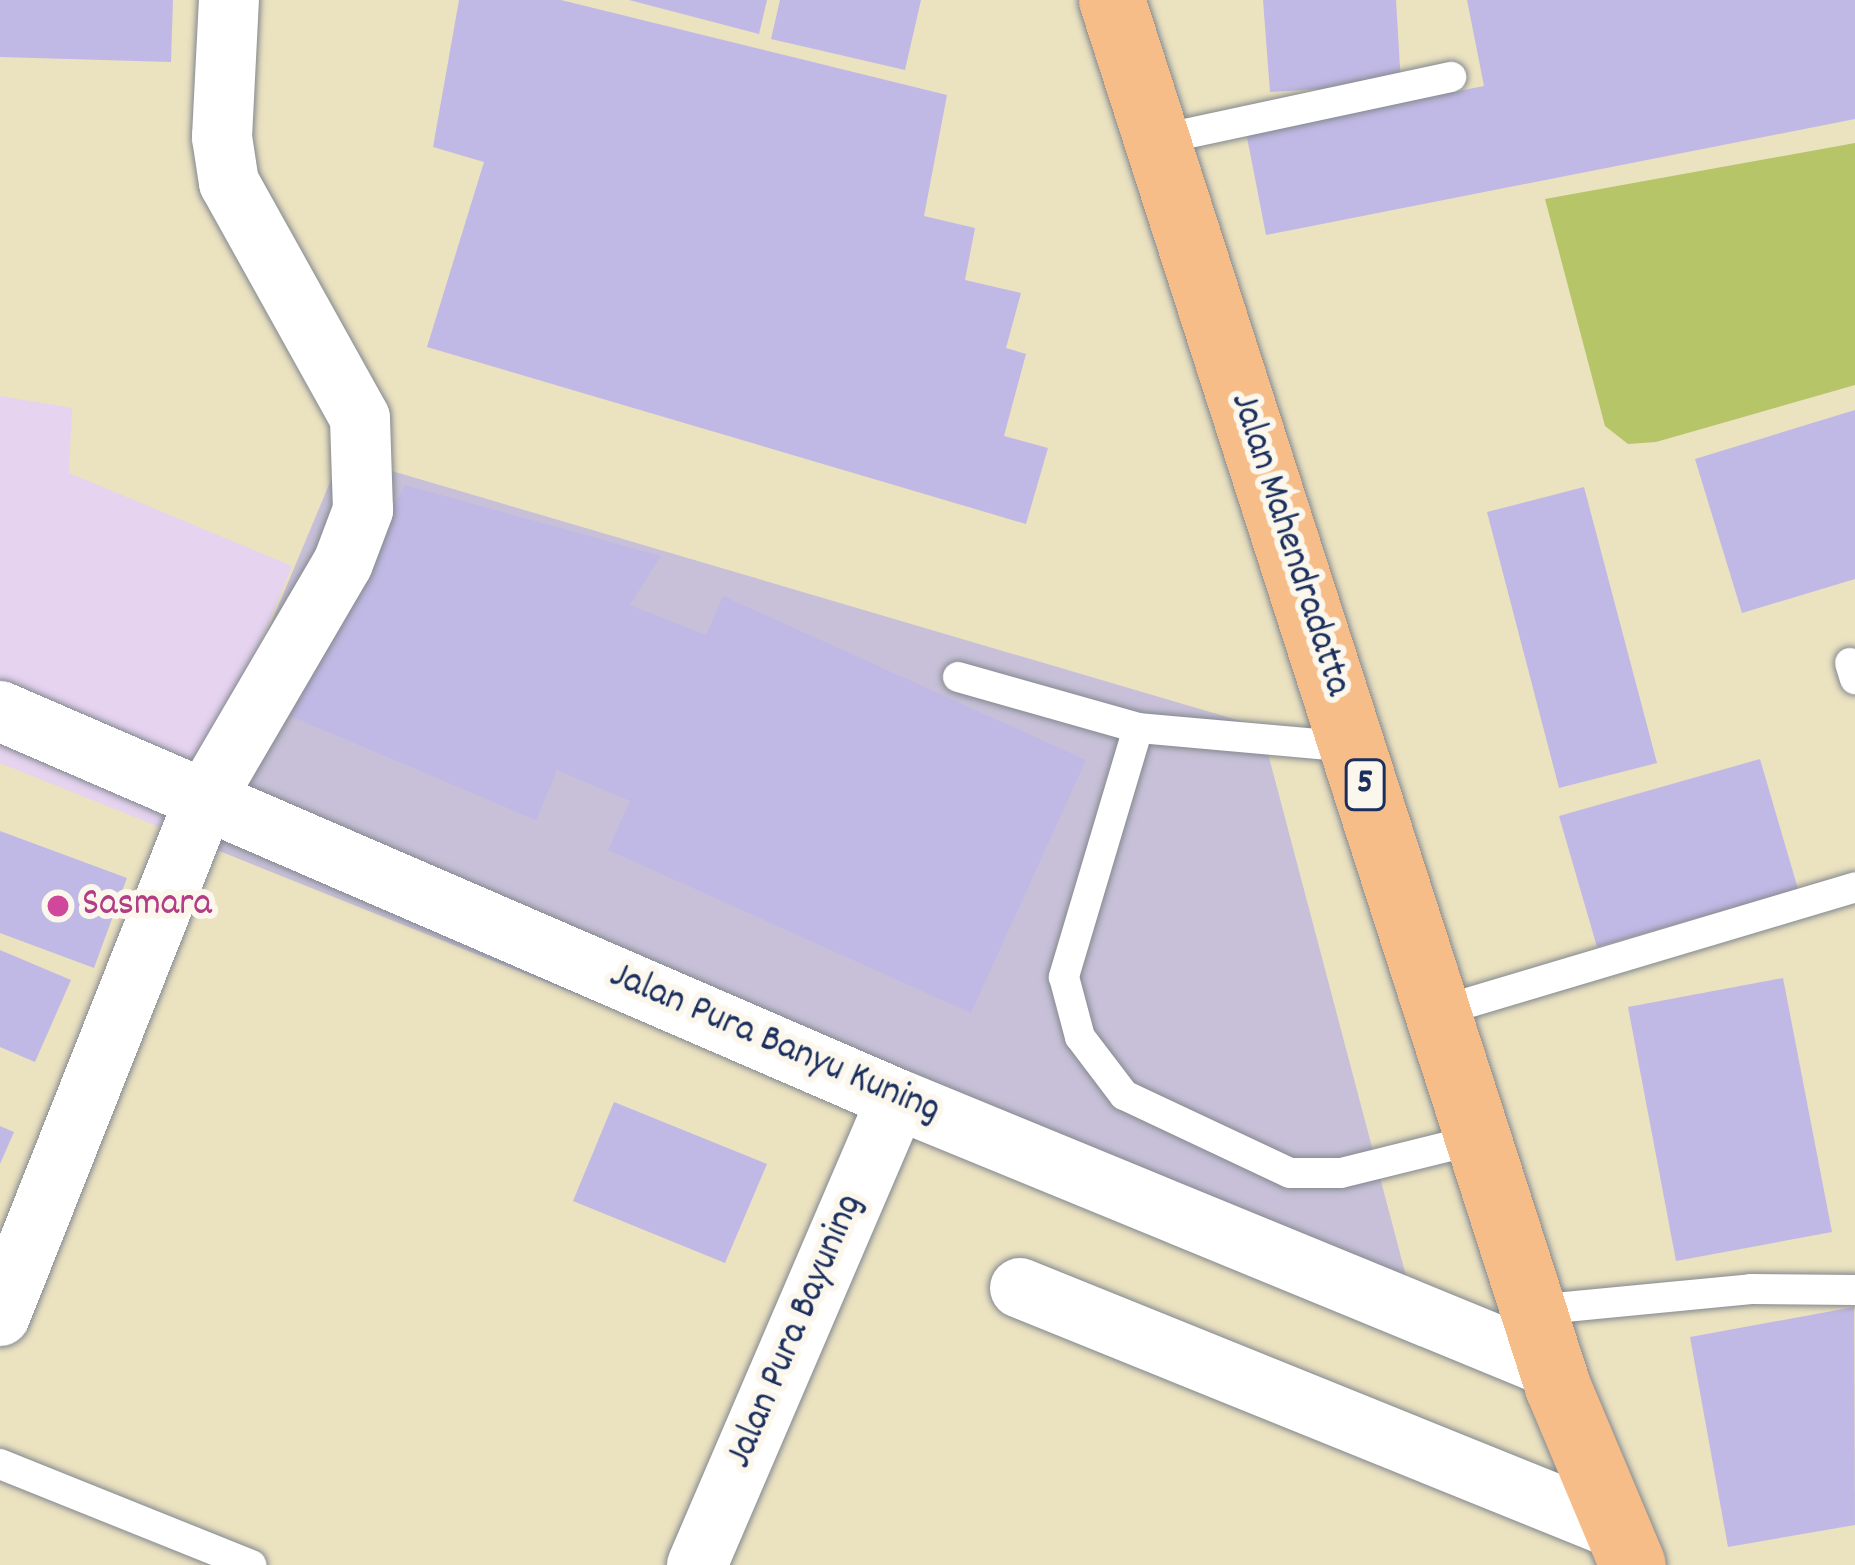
<!DOCTYPE html>
<html>
<head>
<meta charset="utf-8">
<style>
  body { margin:0 }
  #map { position:relative; width:1855px; height:1565px; overflow:hidden; background:#ebe2c0; font-family:Dekko,sans-serif }
  div>[style] { position:absolute }
  .built>* { inset:0; background:#e5d3f0 }
  .industrial>* { inset:0; background:#c7c0d8 }
  .green>* { inset:0; background:#b5c568 }
  .building>* { inset:0; background:#c1b9e5 }
  .roads { filter:drop-shadow(0 0 3px #83888f) drop-shadow(0 0 3px #83888f) }
  .lane>* { height:30px; margin:-15px; padding:0 15px; transform-origin:15px; border-radius:15px; background:#fff }
  .street>* { height:60px; margin:-30px; padding:0 30px; transform-origin:30px; border-radius:30px; background:#fff }
  .highway>* { height:66px; margin:-33px; padding:0 33px; transform-origin:33px; border-radius:33px; background:#f7bd88 }
  .dots>* { width:33px; height:33px; translate:-50% -50%; box-sizing:border-box; border:6px solid #fbf7ec; border-radius:50% }
  span { translate:-50% -50%; white-space:nowrap; text-align:center; line-height:1.15; -webkit-text-stroke:12px #fbf7ec; paint-order:stroke }
  .shield-label span { padding:3px 9px; background:#fbf7ec; border:3px solid; border-radius:9px; -webkit-text-stroke-width:0 }
  .shield-label { font-size:36px; color:#1b2f5e; font-weight:700 }
  .street-label { font-size:39px; color:#1b2f5e }
  .hotel-label { font-size:39px; color:#b23c85 }
  .left { translate:0 -50%; text-align:left }
</style>
</head>
<body>
<div id="map">
  <div class="built">
    <i style="clip-path:polygon(0 396px,72px 408px,69px 473px,292px 566px,182px 836px,0 763px)"></i>
  </div>
  <div class="industrial">
    <i style="clip-path:polygon(341px 456px,1261px 727px,1415px 1310px,765px 1070px,182px 836px)"></i>
  </div>
  <div class="green">
    <i style="clip-path:polygon(1855px 143px,1855px 385px,1656px 442px,1628px 444px,1605px 426px,1545px 199px)"></i>
  </div>
  <div class="building">
    <i style="clip-path:polygon(0 0,173px 0,171px 62px,0 57px)"></i>
    <i style="clip-path:polygon(459px 0,561px 0,947px 95px,924px 216px,975px 228px,965px 280px,1021px 293px,1006px 348px,1026px 354px,1004px 436px,1048px 448px,1026px 524px,427px 347px,484px 162px,433px 147px)"></i>
    <i style="clip-path:polygon(629px 0,767px 0,759px 34px)"></i>
    <i style="clip-path:polygon(780px 0,921px 0,905px 70px,771px 39px)"></i>
    <i style="clip-path:polygon(1263px 0,1396px 0,1401px 84px,1270px 92px)"></i>
    <i style="clip-path:polygon(1467px 0,1855px 0,1855px 119px,1266px 235px,1246px 132px,1484px 86px)"></i>
    <i style="clip-path:polygon(1855px 410px,1855px 579px,1742px 613px,1695px 459px)"></i>
    <i style="clip-path:polygon(405px 485px,661px 556px,630px 605px,706px 635px,723px 596px,1086px 760px,971px 1013px,608px 850px,630px 801px,557px 770px,536px 820px,283px 713px)"></i>
    <i style="clip-path:polygon(1584px 487px,1657px 763px,1559px 788px,1487px 512px)"></i>
    <i style="clip-path:polygon(1760px 759px,1798px 889px,1597px 947px,1559px 816px)"></i>
    <i style="clip-path:polygon(0 831px,127px 878px,94px 968px,0 933px)"></i>
    <i style="clip-path:polygon(0 950px,71px 980px,35px 1062px,0 1047px)"></i>
    <i style="clip-path:polygon(1783px 978px,1832px 1232px,1676px 1261px,1628px 1007px)"></i>
    <i style="clip-path:polygon(614px 1102px,767px 1164px,725px 1263px,573px 1201px)"></i>
    <i style="clip-path:polygon(0 1126px,14px 1132px,0 1164px)"></i>
    <i style="clip-path:polygon(1854px 1307px,1855px 1525px,1728px 1547px,1690px 1337px)"></i>
  </div>
  <div class="roads">
    <div class="lane">
      <i style="left:1157px;top:140px;width:301px;rotate:-12.1deg"></i>
      <i style="left:1850px;top:663px;width:17px;rotate:73deg"></i>
      <i style="left:958px;top:677px;width:187px;rotate:15.8deg"></i>
      <i style="left:1138px;top:728px;width:216px;rotate:5.1deg"></i>
      <i style="left:1138px;top:728px;width:260px;rotate:106.6deg"></i>
      <i style="left:1064px;top:977px;width:62px;rotate:75.1deg"></i>
      <i style="left:1080px;top:1037px;width:73px;rotate:52.8deg"></i>
      <i style="left:1124px;top:1095px;width:183px;rotate:25.2deg"></i>
      <i style="left:1290px;top:1173px;width:51px"></i>
      <i style="left:1341px;top:1173px;width:141px;rotate:-13.9deg"></i>
      <i style="left:1437px;top:1012px;width:436px;rotate:-16.6deg"></i>
      <i style="left:1534px;top:1310px;width:218px;rotate:-5.5deg"></i>
      <i style="left:1751px;top:1289px;width:104px;rotate:0.6deg"></i>
      <i style="left:0;top:1464px;width:271px;rotate:21.9deg"></i>
    </div>
    <div class="street">
      <i style="left:0;top:711px;width:977px;rotate:23.39deg"></i>
      <i style="left:897px;top:1099px;width:708px;rotate:22.33deg"></i>
      <i style="left:1020px;top:1288px;width:648px;rotate:22.01deg"></i>
      <i style="left:0;top:1316px;width:556px;rotate:-68.37deg"></i>
      <i style="left:205px;top:799px;width:273px;rotate:-59.7deg"></i>
      <i style="left:343px;top:563px;width:57px;rotate:-69.3deg"></i>
      <i style="left:363px;top:510px;width:92px;rotate:-91.9deg"></i>
      <i style="left:360px;top:418px;width:269px;rotate:-119.1deg"></i>
      <i style="left:229px;top:183px;width:47px;rotate:-98.7deg"></i>
      <i style="left:222px;top:137px;width:137px;rotate:-87.1deg"></i>
      <i style="left:697px;top:1565px;width:507px;rotate:-66.77deg"></i>
    </div>
    <div class="highway">
      <i style="left:1112px;top:0;width:1457px;rotate:72.17deg"></i>
      <i style="left:1558px;top:1387px;width:193px;rotate:67.2deg"></i>
    </div>
  </div>
  <div class="dots">
    <i style="left:58px;top:906px;background:#d1479c"></i>
  </div>
  <div class="shield-label">
    <span style="left:1365px;top:785px">5</span>
  </div>
  <div class="street-label">
    <span style="left:1288px;top:545px;rotate:72deg">Jalan Mahendradatta</span>
    <span style="left:774px;top:1045px;rotate:23deg">Jalan Pura Banyu Kuning</span>
    <span style="left:797px;top:1332px;rotate:-67deg">Jalan Pura Bayuning</span>
  </div>
  <div class="hotel-label">
    <span class="left" style="left:82px;top:906px">Sasmara</span>
  </div>
</div>
</body>
</html>
